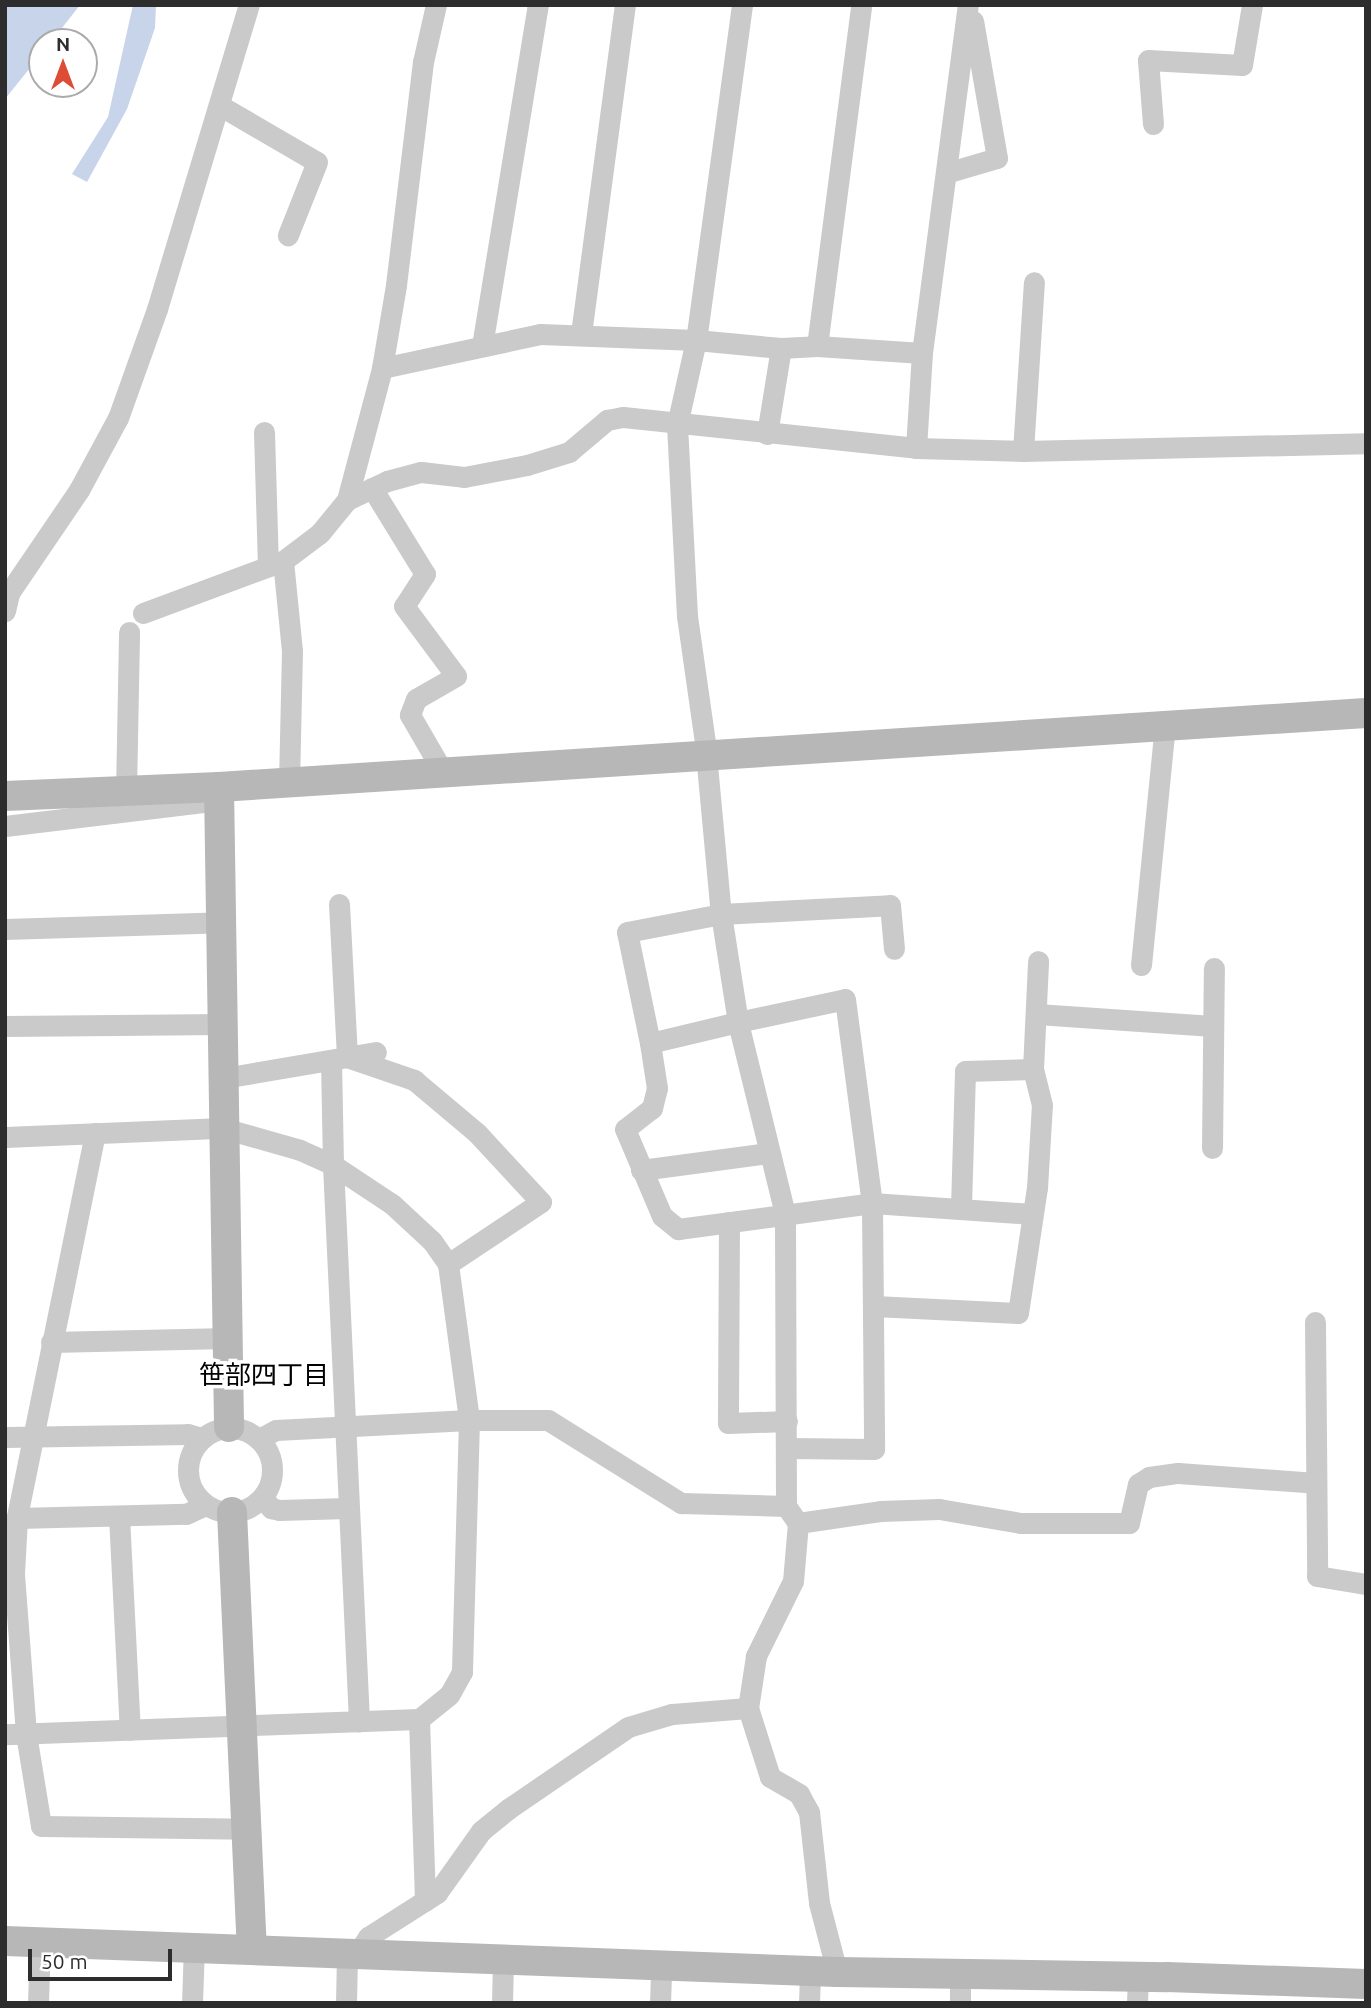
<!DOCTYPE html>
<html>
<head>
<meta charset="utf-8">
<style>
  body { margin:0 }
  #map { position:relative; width:1371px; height:2008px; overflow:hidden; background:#fff; font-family:Ubuntu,"Noto Sans JP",sans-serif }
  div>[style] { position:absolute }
  .water>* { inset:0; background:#c7d4e9 }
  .street>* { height:21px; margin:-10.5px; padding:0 10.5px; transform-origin:10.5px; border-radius:10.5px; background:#cacaca }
  .street>.ring { margin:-10.5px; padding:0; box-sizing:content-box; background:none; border:21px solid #cacaca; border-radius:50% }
  .secondary>* { height:30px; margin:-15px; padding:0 15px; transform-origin:15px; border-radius:15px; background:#b7b7b7 }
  span { translate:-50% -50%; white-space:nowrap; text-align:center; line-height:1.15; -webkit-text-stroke:7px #fff; paint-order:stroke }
  .neighbourhood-label { font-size:26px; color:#000 }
  .frame { position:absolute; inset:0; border:7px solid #2d2d2d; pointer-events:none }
  .north { position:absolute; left:28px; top:28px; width:70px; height:70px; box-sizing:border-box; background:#fff; border:2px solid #ababab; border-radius:50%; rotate:0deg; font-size:19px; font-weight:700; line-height:28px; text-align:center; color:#2d2d2d }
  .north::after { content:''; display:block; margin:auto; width:24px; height:32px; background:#dd4d35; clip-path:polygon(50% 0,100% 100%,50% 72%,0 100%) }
  .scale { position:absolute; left:28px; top:1949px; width:144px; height:32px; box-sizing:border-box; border:4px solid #2d2d2d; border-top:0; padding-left:9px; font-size:21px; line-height:24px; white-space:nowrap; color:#2d2d2d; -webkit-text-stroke:5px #fff; paint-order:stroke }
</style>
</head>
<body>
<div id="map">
  <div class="water">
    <i style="clip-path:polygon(5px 5px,80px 5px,51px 42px,42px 42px,42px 53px,5px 99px)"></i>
    <i style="clip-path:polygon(133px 5px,156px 5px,155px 28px,127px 109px,87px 182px,72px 174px,108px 117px)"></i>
  </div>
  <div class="street">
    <i style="left:742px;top:5px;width:338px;rotate:97.8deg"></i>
    <i style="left:696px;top:340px;width:87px;rotate:102.6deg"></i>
    <i style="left:677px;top:425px;width:191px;rotate:87deg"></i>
    <i style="left:687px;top:616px;width:128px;rotate:81.9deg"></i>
    <i style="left:705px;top:743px;width:172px;rotate:84.7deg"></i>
    <i style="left:721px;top:914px;width:109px;rotate:81.1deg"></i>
    <i style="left:738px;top:1022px;width:90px;rotate:166.6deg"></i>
    <i style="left:650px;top:1043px;width:113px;rotate:-101.7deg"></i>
    <i style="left:627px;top:932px;width:96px;rotate:-10.8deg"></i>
    <i style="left:721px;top:914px;width:169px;rotate:-3deg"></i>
    <i style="left:890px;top:905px;width:44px;rotate:84.8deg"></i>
    <i style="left:219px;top:105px;width:113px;rotate:30.2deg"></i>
    <i style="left:317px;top:162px;width:79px;rotate:111.7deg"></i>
    <i style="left:1153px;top:124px;width:64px;rotate:-94.5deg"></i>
    <i style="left:1148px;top:60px;width:94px;rotate:3deg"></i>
    <i style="left:1242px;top:65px;width:61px;rotate:-80.5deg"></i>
    <i style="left:946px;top:173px;width:53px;rotate:-16.4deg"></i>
    <i style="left:997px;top:158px;width:139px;rotate:-99.9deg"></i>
    <i style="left:581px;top:334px;width:332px;rotate:-82.4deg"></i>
    <i style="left:482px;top:346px;width:346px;rotate:-80.7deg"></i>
    <i style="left:817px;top:346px;width:344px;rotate:-82.6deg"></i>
    <i style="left:382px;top:368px;width:162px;rotate:-12.1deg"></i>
    <i style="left:540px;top:334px;width:156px;rotate:2.2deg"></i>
    <i style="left:696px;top:340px;width:85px;rotate:5.4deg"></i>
    <i style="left:781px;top:348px;width:36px;rotate:-3deg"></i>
    <i style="left:817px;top:346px;width:105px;rotate:3.8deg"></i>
    <i style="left:264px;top:432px;width:134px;rotate:88.3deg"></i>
    <i style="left:767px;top:434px;width:87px;rotate:-80.8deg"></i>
    <i style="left:916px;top:448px;width:95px;rotate:-86.4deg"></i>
    <i style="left:922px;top:353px;width:351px;rotate:-82.5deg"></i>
    <i style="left:1023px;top:451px;width:169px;rotate:-86.3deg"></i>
    <i style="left:372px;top:488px;width:101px;rotate:58.4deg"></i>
    <i style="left:425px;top:574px;width:38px;rotate:123deg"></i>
    <i style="left:404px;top:606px;width:87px;rotate:53.4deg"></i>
    <i style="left:456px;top:676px;width:46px;rotate:150.1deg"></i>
    <i style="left:416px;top:699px;width:17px;rotate:111deg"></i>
    <i style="left:410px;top:715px;width:66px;rotate:59.9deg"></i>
    <i style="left:347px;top:500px;width:44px;rotate:-25.4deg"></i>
    <i style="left:387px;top:481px;width:35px;rotate:-15deg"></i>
    <i style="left:421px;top:472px;width:43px;rotate:6.6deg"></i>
    <i style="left:464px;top:477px;width:64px;rotate:-10.8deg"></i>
    <i style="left:527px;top:465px;width:44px;rotate:-17.2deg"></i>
    <i style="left:569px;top:452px;width:50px;rotate:-40.1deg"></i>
    <i style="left:607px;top:420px;width:16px;rotate:-11deg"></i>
    <i style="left:623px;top:417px;width:295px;rotate:6deg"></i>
    <i style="left:916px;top:448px;width:107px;rotate:1.6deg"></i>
    <i style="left:1023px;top:451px;width:343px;rotate:-1.3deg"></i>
    <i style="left:5px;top:611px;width:18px;rotate:-77deg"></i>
    <i style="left:9px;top:593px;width:125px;rotate:-55.8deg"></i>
    <i style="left:79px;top:490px;width:82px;rotate:-61.6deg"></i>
    <i style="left:118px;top:418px;width:116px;rotate:-70.3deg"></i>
    <i style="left:157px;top:309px;width:318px;rotate:-73.2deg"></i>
    <i style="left:143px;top:613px;width:149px;rotate:-20.4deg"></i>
    <i style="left:289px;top:783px;width:132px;rotate:-88.7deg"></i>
    <i style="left:292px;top:651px;width:90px;rotate:-95.7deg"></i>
    <i style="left:283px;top:561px;width:46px;rotate:-37.1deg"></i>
    <i style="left:320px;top:533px;width:43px;rotate:-50.7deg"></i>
    <i style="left:347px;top:500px;width:137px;rotate:-75.1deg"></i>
    <i style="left:382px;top:368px;width:84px;rotate:-80.4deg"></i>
    <i style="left:396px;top:285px;width:225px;rotate:-83.1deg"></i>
    <i style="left:423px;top:62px;width:58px;rotate:-77.2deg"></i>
    <i style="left:126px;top:792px;width:160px;rotate:-88.9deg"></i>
    <i style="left:5px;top:826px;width:216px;rotate:-6.9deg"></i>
    <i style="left:339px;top:904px;width:153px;rotate:87deg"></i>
    <i style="left:347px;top:1057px;width:71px;rotate:18.9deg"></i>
    <i style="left:414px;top:1080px;width:82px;rotate:40.1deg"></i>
    <i style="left:477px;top:1133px;width:94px;rotate:47.2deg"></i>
    <i style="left:541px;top:1202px;width:112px;rotate:146.3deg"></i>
    <i style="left:5px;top:929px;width:217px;rotate:-1.8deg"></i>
    <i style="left:1141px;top:965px;width:240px;rotate:-84.3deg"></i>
    <i style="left:1037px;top:1014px;width:176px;rotate:3.9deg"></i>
    <i style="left:5px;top:1026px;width:219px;rotate:-0.5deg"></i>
    <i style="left:650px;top:1043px;width:46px;rotate:81.2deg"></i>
    <i style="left:657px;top:1088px;width:21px;rotate:104deg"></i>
    <i style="left:652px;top:1108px;width:34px;rotate:142deg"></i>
    <i style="left:625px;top:1129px;width:95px;rotate:67deg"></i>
    <i style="left:662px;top:1216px;width:21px;rotate:39deg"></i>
    <i style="left:678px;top:1229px;width:196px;rotate:-7.6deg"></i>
    <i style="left:872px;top:1203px;width:160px;rotate:3.9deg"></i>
    <i style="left:331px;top:1060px;width:105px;rotate:88.9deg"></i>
    <i style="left:333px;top:1165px;width:557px;rotate:87.32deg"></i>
    <i style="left:224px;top:1078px;width:154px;rotate:-9.7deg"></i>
    <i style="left:95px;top:1133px;width:393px;rotate:101.5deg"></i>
    <i style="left:17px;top:1518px;width:56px;rotate:93.1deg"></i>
    <i style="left:14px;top:1574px;width:160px;rotate:85.7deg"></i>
    <i style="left:26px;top:1734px;width:93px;rotate:80.7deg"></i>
    <i style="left:41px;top:1826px;width:205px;rotate:0.8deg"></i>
    <i style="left:5px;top:1137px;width:218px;rotate:-2.4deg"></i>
    <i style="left:223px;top:1128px;width:80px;rotate:15.9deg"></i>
    <i style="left:300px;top:1150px;width:36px;rotate:24deg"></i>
    <i style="left:333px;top:1165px;width:71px;rotate:33.5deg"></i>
    <i style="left:392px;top:1204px;width:54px;rotate:42.8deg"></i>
    <i style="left:432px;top:1241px;width:28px;rotate:55deg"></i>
    <i style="left:448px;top:1264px;width:157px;rotate:82.3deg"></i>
    <i style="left:469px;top:1420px;width:252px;rotate:91.6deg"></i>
    <i style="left:462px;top:1672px;width:26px;rotate:119deg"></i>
    <i style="left:449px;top:1695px;width:38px;rotate:141deg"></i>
    <i style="left:419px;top:1719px;width:414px;rotate:177.9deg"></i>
    <i style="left:1212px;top:1148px;width:180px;rotate:-89.4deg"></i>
    <i style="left:641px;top:1170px;width:129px;rotate:-7.6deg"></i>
    <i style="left:961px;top:1207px;width:136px;rotate:-88.3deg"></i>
    <i style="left:965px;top:1071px;width:68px;rotate:-1.7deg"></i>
    <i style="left:1033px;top:1069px;width:108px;rotate:-87.3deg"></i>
    <i style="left:729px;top:1222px;width:201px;rotate:90.3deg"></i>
    <i style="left:728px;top:1423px;width:59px;rotate:-1.9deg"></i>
    <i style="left:874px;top:1306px;width:144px;rotate:2.8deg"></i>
    <i style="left:1018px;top:1313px;width:126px;rotate:-81.4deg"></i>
    <i style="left:1037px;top:1188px;width:83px;rotate:-86.6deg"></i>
    <i style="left:1042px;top:1105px;width:37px;rotate:-104deg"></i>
    <i style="left:1315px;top:1322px;width:254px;rotate:89.5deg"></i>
    <i style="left:1317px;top:1576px;width:50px;rotate:9.3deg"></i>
    <i style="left:51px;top:1342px;width:177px;rotate:-1.3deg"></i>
    <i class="ring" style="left:188px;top:1428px;width:63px;height:63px"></i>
    <i style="left:5px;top:1437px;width:183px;rotate:-0.9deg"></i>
    <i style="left:188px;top:1434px;width:14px;rotate:17deg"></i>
    <i style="left:259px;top:1439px;width:19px;rotate:-28deg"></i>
    <i style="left:276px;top:1430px;width:193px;rotate:-3deg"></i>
    <i style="left:469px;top:1420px;width:79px"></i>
    <i style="left:548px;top:1420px;width:157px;rotate:32deg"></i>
    <i style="left:681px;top:1503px;width:105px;rotate:1.6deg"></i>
    <i style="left:786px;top:1506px;width:21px;rotate:55deg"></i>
    <i style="left:798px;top:1523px;width:58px;rotate:94.9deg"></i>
    <i style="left:793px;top:1581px;width:84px;rotate:116.3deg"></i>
    <i style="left:756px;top:1656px;width:53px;rotate:98.7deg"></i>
    <i style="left:748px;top:1708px;width:72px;rotate:72.3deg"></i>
    <i style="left:770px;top:1777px;width:34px;rotate:30deg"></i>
    <i style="left:799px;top:1794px;width:21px;rotate:61deg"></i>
    <i style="left:809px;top:1812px;width:92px;rotate:83.7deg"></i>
    <i style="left:819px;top:1903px;width:71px;rotate:75.4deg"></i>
    <i style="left:263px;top:1497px;width:14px;rotate:54deg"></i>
    <i style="left:271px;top:1508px;width:8px;rotate:14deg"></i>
    <i style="left:279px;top:1510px;width:69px;rotate:-1.7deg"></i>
    <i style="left:786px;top:1506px;width:292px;rotate:-90.2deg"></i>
    <i style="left:785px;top:1214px;width:198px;rotate:-103.8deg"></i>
    <i style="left:738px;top:1022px;width:109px;rotate:-12.1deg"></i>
    <i style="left:845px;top:999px;width:206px;rotate:82.5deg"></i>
    <i style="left:872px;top:1203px;width:246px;rotate:89.5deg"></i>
    <i style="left:874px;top:1449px;width:86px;rotate:-179.3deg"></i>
    <i style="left:119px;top:1516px;width:214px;rotate:87.1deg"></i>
    <i style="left:17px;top:1518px;width:169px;rotate:-1.4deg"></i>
    <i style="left:186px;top:1514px;width:21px;rotate:-25deg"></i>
    <i style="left:798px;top:1523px;width:83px;rotate:-8.3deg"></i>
    <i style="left:880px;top:1511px;width:59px;rotate:-1.9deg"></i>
    <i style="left:939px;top:1509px;width:83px;rotate:9.7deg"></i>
    <i style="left:1021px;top:1523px;width:108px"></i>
    <i style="left:1129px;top:1523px;width:40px;rotate:-77deg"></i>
    <i style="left:1138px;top:1484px;width:13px;rotate:-32deg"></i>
    <i style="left:1149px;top:1477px;width:29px;rotate:-8deg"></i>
    <i style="left:1178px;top:1473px;width:138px;rotate:4.1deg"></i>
    <i style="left:419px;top:1719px;width:182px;rotate:88.1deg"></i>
    <i style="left:356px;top:1955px;width:22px;rotate:-56deg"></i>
    <i style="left:368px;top:1937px;width:82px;rotate:-32.5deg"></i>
    <i style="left:437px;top:1893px;width:76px;rotate:-54.6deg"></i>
    <i style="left:481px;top:1831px;width:35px;rotate:-39deg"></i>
    <i style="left:508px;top:1809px;width:145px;rotate:-34.3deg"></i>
    <i style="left:628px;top:1727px;width:46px;rotate:-16.5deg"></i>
    <i style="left:672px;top:1714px;width:76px;rotate:-4.5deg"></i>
    <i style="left:38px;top:2003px;width:61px;rotate:-88.1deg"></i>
    <i style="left:192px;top:2003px;width:56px;rotate:-88deg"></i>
    <i style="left:346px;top:2003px;width:49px;rotate:-88.8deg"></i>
    <i style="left:502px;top:2003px;width:42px;rotate:-88.6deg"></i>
    <i style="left:660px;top:2003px;width:37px;rotate:-88deg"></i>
    <i style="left:809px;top:2003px;width:33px;rotate:-88deg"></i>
    <i style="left:960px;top:2003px;width:29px;rotate:-90deg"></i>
    <i style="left:1137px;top:2003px;width:27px;rotate:-88deg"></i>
  </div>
  <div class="secondary">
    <i style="left:219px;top:787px;width:640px;rotate:89.1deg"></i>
    <i style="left:5px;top:796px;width:214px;rotate:-2.4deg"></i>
    <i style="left:219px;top:787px;width:1149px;rotate:-3.69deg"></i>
    <i style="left:232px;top:1512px;width:437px;rotate:87.4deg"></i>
    <i style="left:5px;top:1941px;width:833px;rotate:2.13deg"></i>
    <i style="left:837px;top:1972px;width:330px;rotate:0.9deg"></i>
    <i style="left:1167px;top:1977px;width:199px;rotate:2deg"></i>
  </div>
  <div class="neighbourhood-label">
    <span style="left:264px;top:1375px">笹部四丁目</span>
  </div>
  <div class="frame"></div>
  <div class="north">N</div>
  <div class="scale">50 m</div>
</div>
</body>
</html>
